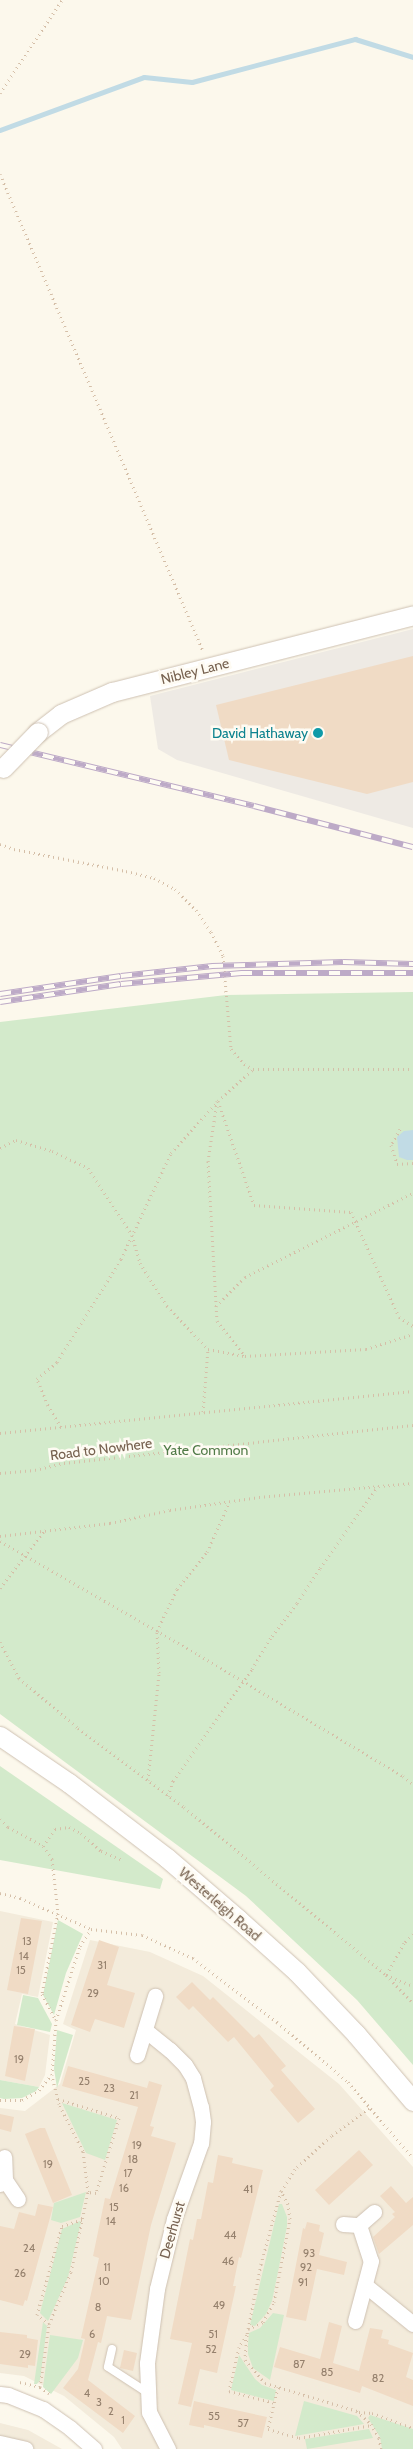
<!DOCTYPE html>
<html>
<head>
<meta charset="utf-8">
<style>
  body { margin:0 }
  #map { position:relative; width:413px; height:2449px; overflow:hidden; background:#fcf8ec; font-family:Cabin,sans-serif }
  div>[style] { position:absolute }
  .residential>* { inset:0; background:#f3ebdb }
  .industrial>* { inset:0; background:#eeeae4 }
  .green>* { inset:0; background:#d3eacb }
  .water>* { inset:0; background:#c1dbe5 }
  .stream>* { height:5px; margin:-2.5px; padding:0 2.5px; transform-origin:2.5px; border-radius:2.5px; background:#c1dbe5 }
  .building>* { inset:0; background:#f0dbc5 }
  .path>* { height:3px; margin-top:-1.5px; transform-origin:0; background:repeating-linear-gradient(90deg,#d5bfa8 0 1px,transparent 0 5px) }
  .roads { filter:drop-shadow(0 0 1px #cec1b2) drop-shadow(0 0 1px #cec1b2) }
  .service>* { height:8px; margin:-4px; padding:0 4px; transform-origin:4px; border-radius:4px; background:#fff }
  .minor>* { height:15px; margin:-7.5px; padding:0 7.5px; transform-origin:7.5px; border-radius:7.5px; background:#fff }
  .tertiary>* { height:19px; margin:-9.5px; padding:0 9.5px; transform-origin:9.5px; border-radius:9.5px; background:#fff }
  .rail>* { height:5.5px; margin-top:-2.75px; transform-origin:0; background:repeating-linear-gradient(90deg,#fefbf3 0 11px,#bdaac7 0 22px); box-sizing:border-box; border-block:1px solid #bdaac7 }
  .bridges { filter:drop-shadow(0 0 1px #cec1b2) drop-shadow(0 0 1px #cec1b2) }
  .tertiary-bridge>* { height:19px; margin:-9.5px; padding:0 9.5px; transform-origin:9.5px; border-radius:9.5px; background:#fff }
  .dots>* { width:14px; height:14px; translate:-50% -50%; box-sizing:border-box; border:2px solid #fefbf3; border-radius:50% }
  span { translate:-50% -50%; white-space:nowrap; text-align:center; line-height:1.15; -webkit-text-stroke:5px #fefbf3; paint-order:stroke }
  .number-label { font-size:11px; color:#95806d }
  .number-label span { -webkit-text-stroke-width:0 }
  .street-label { font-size:14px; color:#776250 }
  .culture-label { font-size:14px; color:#0d838f }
  .right { translate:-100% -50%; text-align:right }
  .park-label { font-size:14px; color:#517b48 }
</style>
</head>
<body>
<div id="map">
  <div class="residential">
    <i style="clip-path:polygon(0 1911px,53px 1922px,38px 1997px,22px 1994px,15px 2024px,50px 2035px,45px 2075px,39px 2087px,0 2080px)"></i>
    <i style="clip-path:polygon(90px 1940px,150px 1952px,203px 1976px,339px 2084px,413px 2167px,413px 2449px,122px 2449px,114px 2437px,64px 2396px,24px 2376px,0 2373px,0 2108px,25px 2111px,60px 2084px,76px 2030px,63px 2024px)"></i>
    <i style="clip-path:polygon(0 2423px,28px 2430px,62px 2449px,0 2449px)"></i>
  </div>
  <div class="industrial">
    <i style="clip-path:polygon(413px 629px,413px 828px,177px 760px,158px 749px,150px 696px)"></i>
  </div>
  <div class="green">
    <i style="clip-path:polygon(413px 992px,413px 2065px,357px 2000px,246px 1896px,0 1714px,0 1022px,226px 995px)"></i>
    <i style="clip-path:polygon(0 1766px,163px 1879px,160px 1889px,0 1860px)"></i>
    <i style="clip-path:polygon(58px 1920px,83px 1934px,66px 1973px,54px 2015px,43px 1995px)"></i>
    <i style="clip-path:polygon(23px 1995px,38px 1998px,52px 2024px,50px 2032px,17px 2025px)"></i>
    <i style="clip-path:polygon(57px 2030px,73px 2035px,57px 2088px,54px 2069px)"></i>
    <i style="clip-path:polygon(0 2080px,39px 2087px,36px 2091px,22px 2098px,4px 2099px,0 2098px)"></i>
    <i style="clip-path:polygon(62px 2103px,117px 2120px,105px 2160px,86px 2153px)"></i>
    <i style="clip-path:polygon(86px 2192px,80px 2217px,61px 2223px,51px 2220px,54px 2203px)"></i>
    <i style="clip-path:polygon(279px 2204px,282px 2204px,287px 2217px,287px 2226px,279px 2267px,272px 2301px,266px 2314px,255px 2326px,250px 2325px)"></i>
    <i style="clip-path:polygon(80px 2221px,81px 2222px,68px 2277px,48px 2321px,40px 2313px,62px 2229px)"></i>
    <i style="clip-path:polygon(273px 2313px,284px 2315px,270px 2380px,253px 2368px,248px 2354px,248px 2344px,249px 2333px,260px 2328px)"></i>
    <i style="clip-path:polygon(43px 2322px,47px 2326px,40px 2380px,37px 2384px,34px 2384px)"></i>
    <i style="clip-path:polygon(50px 2335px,83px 2340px,78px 2358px,51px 2394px,43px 2387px)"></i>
    <i style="clip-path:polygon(239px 2355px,255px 2379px,262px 2385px,276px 2390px,274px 2401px,231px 2390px)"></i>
    <i style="clip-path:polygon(304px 2401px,357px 2416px,364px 2424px,295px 2436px)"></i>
    <i style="clip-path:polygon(370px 2415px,413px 2429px,413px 2449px,382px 2449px,380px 2437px,368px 2418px)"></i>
    <i style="clip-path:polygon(369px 2429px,373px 2438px,307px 2449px,305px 2439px)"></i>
  </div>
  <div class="water">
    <i style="clip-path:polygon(413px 1130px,413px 1160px,407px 1160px,399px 1157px,397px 1137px,404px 1131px)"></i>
  </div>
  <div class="stream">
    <i style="left:0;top:130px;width:153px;rotate:-20.2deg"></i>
    <i style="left:144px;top:77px;width:48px;rotate:5.9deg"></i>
    <i style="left:192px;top:82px;width:169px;rotate:-14.8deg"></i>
    <i style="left:355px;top:39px;width:61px;rotate:17.2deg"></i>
  </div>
  <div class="building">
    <i style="clip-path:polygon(413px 656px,413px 782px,367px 794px,229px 760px,216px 705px)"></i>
    <i style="clip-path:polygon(21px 1918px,42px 1921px,28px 1994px,7px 1990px)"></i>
    <i style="clip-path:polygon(99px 1940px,119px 1947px,107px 1985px,135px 1993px,124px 2028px,95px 2019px,90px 2032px,71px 2025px)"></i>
    <i style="clip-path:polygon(192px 1982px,210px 2000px,213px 1997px,254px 2038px,259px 2034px,286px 2066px,281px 2070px,315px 2109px,298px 2123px,270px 2090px,274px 2086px,234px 2037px,228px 2042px,193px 2006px,189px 2010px,176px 1997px)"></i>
    <i style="clip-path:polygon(14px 2026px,35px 2029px,25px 2081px,5px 2076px)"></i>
    <i style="clip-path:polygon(68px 2066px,147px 2088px,149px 2081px,162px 2085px,150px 2126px,154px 2127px,151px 2136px,176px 2143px,151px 2225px,131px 2320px,107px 2316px,101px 2343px,98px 2342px,88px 2380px,135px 2416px,123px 2433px,63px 2388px,78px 2369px,85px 2339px,81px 2338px,99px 2258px,93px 2256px,105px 2198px,110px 2199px,138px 2107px,62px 2086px)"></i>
    <i style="clip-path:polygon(0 2114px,14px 2117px,11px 2132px,0 2129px)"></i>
    <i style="clip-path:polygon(40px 2128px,45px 2128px,72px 2195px,53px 2203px,25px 2134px)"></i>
    <i style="clip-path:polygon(359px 2150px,373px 2165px,329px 2205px,315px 2190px)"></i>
    <i style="clip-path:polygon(218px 2155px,233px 2158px,232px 2163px,263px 2170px,241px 2258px,239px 2257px,233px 2286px,236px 2286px,217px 2373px,200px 2369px,191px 2407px,178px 2404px,192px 2343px,170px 2339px,190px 2239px,193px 2240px,197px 2219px,201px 2219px,208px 2182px,213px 2183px)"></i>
    <i style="clip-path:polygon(391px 2186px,406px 2203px,413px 2197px,413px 2225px,379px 2254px,373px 2237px,395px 2217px,392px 2214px,395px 2212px,380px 2196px)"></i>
    <i style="clip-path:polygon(38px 2204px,53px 2207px,27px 2301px,25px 2300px,23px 2306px,0 2300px,0 2226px,14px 2229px,19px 2212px,35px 2216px)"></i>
    <i style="clip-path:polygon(307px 2222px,320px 2225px,319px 2231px,324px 2233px,319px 2255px,347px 2262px,344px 2275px,317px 2269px,306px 2321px,286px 2317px,303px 2228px,305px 2229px)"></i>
    <i style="clip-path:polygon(329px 2322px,342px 2326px,333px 2363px,359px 2371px,370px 2328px,383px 2330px,381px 2338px,389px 2340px,388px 2344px,413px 2353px,406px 2377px,413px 2380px,413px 2406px,362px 2386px,360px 2393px,274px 2367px,280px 2347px,320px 2359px)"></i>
    <i style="clip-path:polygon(0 2332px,27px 2335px,27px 2338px,38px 2340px,35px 2366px,28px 2365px,28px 2368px,0 2364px)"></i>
    <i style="clip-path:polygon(124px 2350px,137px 2353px,133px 2371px,120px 2368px)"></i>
    <i style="clip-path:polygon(194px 2401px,267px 2417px,262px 2438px,204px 2425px,204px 2428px,189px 2425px)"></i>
  </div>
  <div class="path">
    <i style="left:0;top:93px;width:112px;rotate:-56.3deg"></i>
    <i style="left:0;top:174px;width:518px;rotate:66.95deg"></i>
    <i style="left:0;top:844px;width:15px;rotate:20deg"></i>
    <i style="left:14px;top:849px;width:114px;rotate:11.1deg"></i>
    <i style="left:126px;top:871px;width:29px;rotate:14deg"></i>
    <i style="left:154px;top:878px;width:24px;rotate:28deg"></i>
    <i style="left:175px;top:889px;width:30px;rotate:45deg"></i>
    <i style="left:196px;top:910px;width:27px;rotate:56deg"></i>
    <i style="left:211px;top:932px;width:27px;rotate:63deg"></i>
    <i style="left:223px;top:956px;width:93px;rotate:85.1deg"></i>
    <i style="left:231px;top:1049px;width:20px;rotate:49deg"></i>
    <i style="left:244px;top:1064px;width:10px;rotate:29deg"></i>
    <i style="left:253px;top:1069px;width:160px"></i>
    <i style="left:217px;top:1101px;width:61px;rotate:98.5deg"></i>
    <i style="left:208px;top:1161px;width:160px;rotate:86.8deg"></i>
    <i style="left:217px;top:1321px;width:45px;rotate:51.3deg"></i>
    <i style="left:218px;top:1101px;width:110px;rotate:70.9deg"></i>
    <i style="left:254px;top:1205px;width:97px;rotate:4.1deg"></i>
    <i style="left:351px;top:1212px;width:115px;rotate:65.4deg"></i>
    <i style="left:399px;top:1317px;width:17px;rotate:33deg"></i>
    <i style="left:400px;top:1129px;width:18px;rotate:119deg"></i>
    <i style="left:391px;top:1145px;width:20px;rotate:72deg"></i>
    <i style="left:397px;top:1164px;width:16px;rotate:-4deg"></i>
    <i style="left:0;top:1148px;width:18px;rotate:-27deg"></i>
    <i style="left:16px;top:1140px;width:38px;rotate:17deg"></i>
    <i style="left:52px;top:1151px;width:40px;rotate:25deg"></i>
    <i style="left:88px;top:1168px;width:80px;rotate:56.7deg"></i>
    <i style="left:132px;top:1235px;width:29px;rotate:74deg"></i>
    <i style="left:140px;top:1263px;width:51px;rotate:57.9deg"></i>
    <i style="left:167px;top:1306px;width:59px;rotate:46.4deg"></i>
    <i style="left:208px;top:1349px;width:38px;rotate:11deg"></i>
    <i style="left:245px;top:1356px;width:121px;rotate:-3.3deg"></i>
    <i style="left:366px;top:1349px;width:49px;rotate:-17.7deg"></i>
    <i style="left:216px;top:1306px;width:41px;rotate:-45deg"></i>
    <i style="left:245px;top:1277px;width:188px;rotate:-26.6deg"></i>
    <i style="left:203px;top:1412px;width:63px;rotate:-85.5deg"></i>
    <i style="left:61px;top:1427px;width:26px;rotate:-121deg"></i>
    <i style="left:48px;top:1405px;width:28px;rotate:-113deg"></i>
    <i style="left:37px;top:1379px;width:26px;rotate:-40deg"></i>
    <i style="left:57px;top:1362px;width:121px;rotate:-58.1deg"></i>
    <i style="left:121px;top:1259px;width:117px;rotate:-64.7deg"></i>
    <i style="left:171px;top:1153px;width:70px;rotate:-47.9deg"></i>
    <i style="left:218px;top:1101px;width:47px;rotate:-42.4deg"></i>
    <i style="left:0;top:1433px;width:415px;rotate:-5.8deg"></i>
    <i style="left:0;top:1473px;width:35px;rotate:-5deg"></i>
    <i style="left:35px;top:1470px;width:30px;rotate:-14deg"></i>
    <i style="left:64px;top:1463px;width:351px;rotate:-6.2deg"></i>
    <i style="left:0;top:1536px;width:111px;rotate:-6.7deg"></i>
    <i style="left:110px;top:1523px;width:61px;rotate:-12.2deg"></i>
    <i style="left:170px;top:1510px;width:90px;rotate:-8.3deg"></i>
    <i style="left:259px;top:1497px;width:155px;rotate:-5.2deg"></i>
    <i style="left:0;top:1541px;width:229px;rotate:29.8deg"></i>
    <i style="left:199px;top:1655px;width:237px;rotate:30.7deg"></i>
    <i style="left:403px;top:1776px;width:13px;rotate:39deg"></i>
    <i style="left:0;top:1588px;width:72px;rotate:-52.3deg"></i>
    <i style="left:0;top:1642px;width:41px;rotate:62.2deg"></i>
    <i style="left:19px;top:1678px;width:77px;rotate:40.3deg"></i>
    <i style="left:78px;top:1728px;width:132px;rotate:36.7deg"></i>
    <i style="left:184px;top:1807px;width:263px;rotate:39.7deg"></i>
    <i style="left:386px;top:1975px;width:39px;rotate:46deg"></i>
    <i style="left:148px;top:1780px;width:108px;rotate:-84.1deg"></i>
    <i style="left:159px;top:1673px;width:42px;rotate:-92.7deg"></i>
    <i style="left:157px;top:1631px;width:47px;rotate:-64.5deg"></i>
    <i style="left:177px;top:1589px;width:48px;rotate:-51deg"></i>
    <i style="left:207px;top:1552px;width:54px;rotate:-65.8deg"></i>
    <i style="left:168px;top:1796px;width:16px;rotate:-72deg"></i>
    <i style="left:173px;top:1781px;width:137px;rotate:-54.8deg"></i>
    <i style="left:252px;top:1669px;width:39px;rotate:-59deg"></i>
    <i style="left:272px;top:1636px;width:41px;rotate:-52.9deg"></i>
    <i style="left:297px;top:1603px;width:42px;rotate:-56.7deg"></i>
    <i style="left:320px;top:1568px;width:100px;rotate:-54.7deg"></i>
    <i style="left:0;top:1819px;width:11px;rotate:45deg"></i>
    <i style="left:8px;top:1827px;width:40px;rotate:28deg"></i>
    <i style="left:43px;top:1846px;width:16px;rotate:55deg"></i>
    <i style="left:52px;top:1859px;width:54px;rotate:83.7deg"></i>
    <i style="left:58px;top:1913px;width:83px;rotate:101.2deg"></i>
    <i style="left:42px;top:1994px;width:30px;rotate:62deg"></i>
    <i style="left:43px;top:1846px;width:21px;rotate:-55deg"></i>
    <i style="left:55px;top:1829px;width:14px;rotate:-8deg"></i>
    <i style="left:69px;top:1827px;width:13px;rotate:27deg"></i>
    <i style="left:81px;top:1833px;width:27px;rotate:42deg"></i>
    <i style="left:101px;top:1851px;width:23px;rotate:23deg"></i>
    <i style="left:0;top:1893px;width:21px;rotate:14deg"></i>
    <i style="left:20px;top:1898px;width:77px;rotate:23.6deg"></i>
    <i style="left:413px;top:1934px;width:13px;rotate:135deg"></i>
    <i style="left:404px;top:1943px;width:37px;rotate:119deg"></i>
    <i style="left:386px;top:1975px;width:29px;rotate:22deg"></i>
    <i style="left:58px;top:2099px;width:64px;rotate:17.3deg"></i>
    <i style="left:119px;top:2118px;width:78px;rotate:107deg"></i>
    <i style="left:96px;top:2193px;width:8px;rotate:-173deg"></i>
    <i style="left:0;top:2100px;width:22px"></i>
    <i style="left:22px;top:2100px;width:20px;rotate:-30deg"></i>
    <i style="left:39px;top:2090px;width:19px;rotate:-51deg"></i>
    <i style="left:369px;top:2108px;width:47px;rotate:143.6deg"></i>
    <i style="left:331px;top:2136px;width:49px;rotate:137.5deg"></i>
    <i style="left:295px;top:2169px;width:26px;rotate:122deg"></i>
    <i style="left:281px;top:2191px;width:76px;rotate:105.3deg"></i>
    <i style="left:261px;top:2264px;width:72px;rotate:101.2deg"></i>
    <i style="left:247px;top:2335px;width:25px;rotate:95deg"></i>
    <i style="left:245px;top:2360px;width:30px;rotate:49deg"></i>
    <i style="left:265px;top:2383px;width:96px;rotate:16.9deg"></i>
    <i style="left:357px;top:2411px;width:19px;rotate:43deg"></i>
    <i style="left:371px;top:2424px;width:16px;rotate:60deg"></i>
    <i style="left:379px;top:2438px;width:11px;rotate:80deg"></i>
    <i style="left:49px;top:2324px;width:15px;rotate:-143deg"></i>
    <i style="left:37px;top:2315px;width:92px;rotate:-74.3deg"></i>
    <i style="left:62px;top:2226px;width:22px;rotate:-18deg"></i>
    <i style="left:248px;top:2329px;width:17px;rotate:-25deg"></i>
    <i style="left:263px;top:2322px;width:23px;rotate:-61deg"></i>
    <i style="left:274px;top:2302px;width:85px;rotate:-79.1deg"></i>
    <i style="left:290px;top:2219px;width:15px;rotate:-98deg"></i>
    <i style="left:288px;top:2204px;width:15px;rotate:-118deg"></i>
    <i style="left:247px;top:2335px;width:14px;rotate:124deg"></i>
    <i style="left:239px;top:2347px;width:45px;rotate:102.8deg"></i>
    <i style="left:229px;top:2391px;width:48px;rotate:14.6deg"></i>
    <i style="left:20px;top:2382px;width:21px;rotate:14deg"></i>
    <i style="left:40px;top:2387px;width:11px;rotate:34deg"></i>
    <i style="left:40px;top:2387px;width:64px;rotate:-81.9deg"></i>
    <i style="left:49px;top:2324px;width:56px;rotate:-67.1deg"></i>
    <i style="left:71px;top:2272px;width:82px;rotate:-78deg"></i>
    <i style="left:88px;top:2192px;width:41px;rotate:-97deg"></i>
    <i style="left:83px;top:2151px;width:53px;rotate:-117.1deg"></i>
    <i style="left:59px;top:2104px;width:30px;rotate:-104deg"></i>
    <i style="left:52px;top:2075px;width:55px;rotate:-85.8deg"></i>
    <i style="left:56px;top:2020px;width:78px;rotate:-72deg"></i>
    <i style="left:80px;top:1946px;width:20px;rotate:-57deg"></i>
    <i style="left:91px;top:1929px;width:51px;rotate:6.7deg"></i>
    <i style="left:142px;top:1935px;width:56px;rotate:24.3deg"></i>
    <i style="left:193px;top:1958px;width:106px;rotate:37.3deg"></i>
    <i style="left:277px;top:2022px;width:93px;rotate:40.2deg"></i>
    <i style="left:348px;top:2082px;width:100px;rotate:49.5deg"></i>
    <i style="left:278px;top:2387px;width:43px;rotate:103.4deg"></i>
    <i style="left:268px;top:2429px;width:32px;rotate:16deg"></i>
    <i style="left:299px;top:2438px;width:74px;rotate:-10.1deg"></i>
    <i style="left:359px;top:2412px;width:13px;rotate:4deg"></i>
    <i style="left:372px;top:2413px;width:44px;rotate:20.1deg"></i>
  </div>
  <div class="roads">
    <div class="service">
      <i style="left:112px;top:2349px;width:18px;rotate:103deg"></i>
      <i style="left:108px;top:2367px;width:48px;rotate:33deg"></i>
    </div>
    <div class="minor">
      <i style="left:145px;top:2030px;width:32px;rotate:39deg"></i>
      <i style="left:170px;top:2050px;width:21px;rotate:45deg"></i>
      <i style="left:185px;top:2065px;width:15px;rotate:58deg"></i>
      <i style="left:193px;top:2078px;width:30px;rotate:75deg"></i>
      <i style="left:201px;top:2107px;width:15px;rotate:82deg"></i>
      <i style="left:203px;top:2122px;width:21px;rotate:95deg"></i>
      <i style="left:201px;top:2143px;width:81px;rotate:109.6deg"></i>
      <i style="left:174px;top:2219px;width:72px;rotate:103.7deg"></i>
      <i style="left:157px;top:2289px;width:75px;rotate:97.7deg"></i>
      <i style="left:147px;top:2363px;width:49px;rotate:87.7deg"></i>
      <i style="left:149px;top:2412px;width:42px;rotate:62.8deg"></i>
      <i style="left:137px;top:2055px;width:62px;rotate:-73deg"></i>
      <i style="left:5px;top:2180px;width:23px;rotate:56deg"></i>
      <i style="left:0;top:2184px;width:6px;rotate:-39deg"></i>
      <i style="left:5px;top:2180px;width:23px;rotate:-92deg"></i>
      <i style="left:343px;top:2224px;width:16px;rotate:4deg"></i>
      <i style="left:359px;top:2225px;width:38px;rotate:72deg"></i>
      <i style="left:371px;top:2261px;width:62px;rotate:104.9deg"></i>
      <i style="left:359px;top:2225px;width:20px;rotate:-41deg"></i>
      <i style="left:365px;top:2285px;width:62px;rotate:39.1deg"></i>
      <i style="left:0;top:2394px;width:8px;rotate:7deg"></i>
      <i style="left:8px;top:2395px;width:38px;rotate:22deg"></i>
      <i style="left:43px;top:2409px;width:33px;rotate:35deg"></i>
      <i style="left:70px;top:2428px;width:32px;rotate:41deg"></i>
      <i style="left:0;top:2443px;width:26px;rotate:13deg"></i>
    </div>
    <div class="tertiary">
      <i style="left:38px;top:732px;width:29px;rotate:-38deg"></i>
      <i style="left:61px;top:714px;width:56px;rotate:-23.3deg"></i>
      <i style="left:112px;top:692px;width:311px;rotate:-14.3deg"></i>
      <i style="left:0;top:1736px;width:83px;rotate:34.3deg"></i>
      <i style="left:69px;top:1783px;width:123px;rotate:37.4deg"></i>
      <i style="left:167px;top:1858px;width:94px;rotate:40.7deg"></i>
      <i style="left:238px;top:1919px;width:79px;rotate:41.9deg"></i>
      <i style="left:297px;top:1972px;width:86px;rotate:46.4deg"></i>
      <i style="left:356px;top:2034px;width:88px;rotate:49.6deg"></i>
    </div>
  </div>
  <div class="rail">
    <i style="left:0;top:745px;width:261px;rotate:13.5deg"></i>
    <i style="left:254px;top:806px;width:164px;rotate:14.5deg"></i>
    <i style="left:0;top:994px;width:122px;rotate:-8.5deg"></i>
    <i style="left:121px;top:976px;width:92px;rotate:-6.3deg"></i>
    <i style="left:212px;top:966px;width:131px;rotate:-1.7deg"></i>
    <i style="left:343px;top:962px;width:70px;rotate:1.6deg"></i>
    <i style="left:0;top:1002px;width:122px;rotate:-8.5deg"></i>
    <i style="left:121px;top:984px;width:121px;rotate:-5.2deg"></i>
    <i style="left:241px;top:973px;width:172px"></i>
  </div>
  <div class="bridges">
    <div class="tertiary-bridge">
      <i style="left:3px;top:768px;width:50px;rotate:-45.8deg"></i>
    </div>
  </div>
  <div class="dots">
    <i style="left:318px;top:733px;background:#0f9aa8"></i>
  </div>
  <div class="number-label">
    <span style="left:27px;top:1941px">13</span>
    <span style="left:24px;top:1956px">14</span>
    <span style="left:102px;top:1965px">31</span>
    <span style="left:21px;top:1970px">15</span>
    <span style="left:93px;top:1993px">29</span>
    <span style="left:19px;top:2059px">19</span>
    <span style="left:84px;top:2081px">25</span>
    <span style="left:109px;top:2088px">23</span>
    <span style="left:134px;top:2095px">21</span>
    <span style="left:137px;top:2145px">19</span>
    <span style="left:133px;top:2159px">18</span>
    <span style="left:48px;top:2164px">19</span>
    <span style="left:128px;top:2173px">17</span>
    <span style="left:124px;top:2188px">16</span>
    <span style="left:248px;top:2189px">41</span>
    <span style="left:114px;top:2207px">15</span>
    <span style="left:111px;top:2221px">14</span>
    <span style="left:230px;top:2235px">44</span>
    <span style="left:29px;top:2248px">24</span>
    <span style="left:309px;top:2253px">93</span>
    <span style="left:228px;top:2261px">46</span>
    <span style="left:107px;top:2267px">11</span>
    <span style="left:306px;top:2267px">92</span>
    <span style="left:20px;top:2273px">26</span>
    <span style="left:104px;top:2281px">10</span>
    <span style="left:303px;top:2282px">91</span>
    <span style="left:219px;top:2305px">49</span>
    <span style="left:98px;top:2307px">8</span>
    <span style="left:92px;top:2334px">6</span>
    <span style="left:213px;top:2334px">51</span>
    <span style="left:211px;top:2349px">52</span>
    <span style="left:25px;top:2354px">29</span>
    <span style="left:299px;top:2364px">87</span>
    <span style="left:327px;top:2372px">85</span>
    <span style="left:378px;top:2378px">82</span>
    <span style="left:87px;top:2393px">4</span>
    <span style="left:99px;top:2402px">3</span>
    <span style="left:111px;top:2411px">2</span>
    <span style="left:214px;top:2416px">55</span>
    <span style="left:123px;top:2420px">1</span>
    <span style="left:243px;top:2423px">57</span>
  </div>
  <div class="street-label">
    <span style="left:195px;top:671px;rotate:-14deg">Nibley Lane</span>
    <span style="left:101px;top:1449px;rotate:-7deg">Road to Nowhere</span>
    <span style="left:220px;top:1904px;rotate:41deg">Westerleigh Road</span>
    <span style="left:172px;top:2230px;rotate:-74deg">Deerhurst</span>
  </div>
  <div class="culture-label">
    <span class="right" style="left:308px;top:733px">David Hathaway</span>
  </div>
  <div class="park-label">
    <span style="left:206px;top:1450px">Yate Common</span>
  </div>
</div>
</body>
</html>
